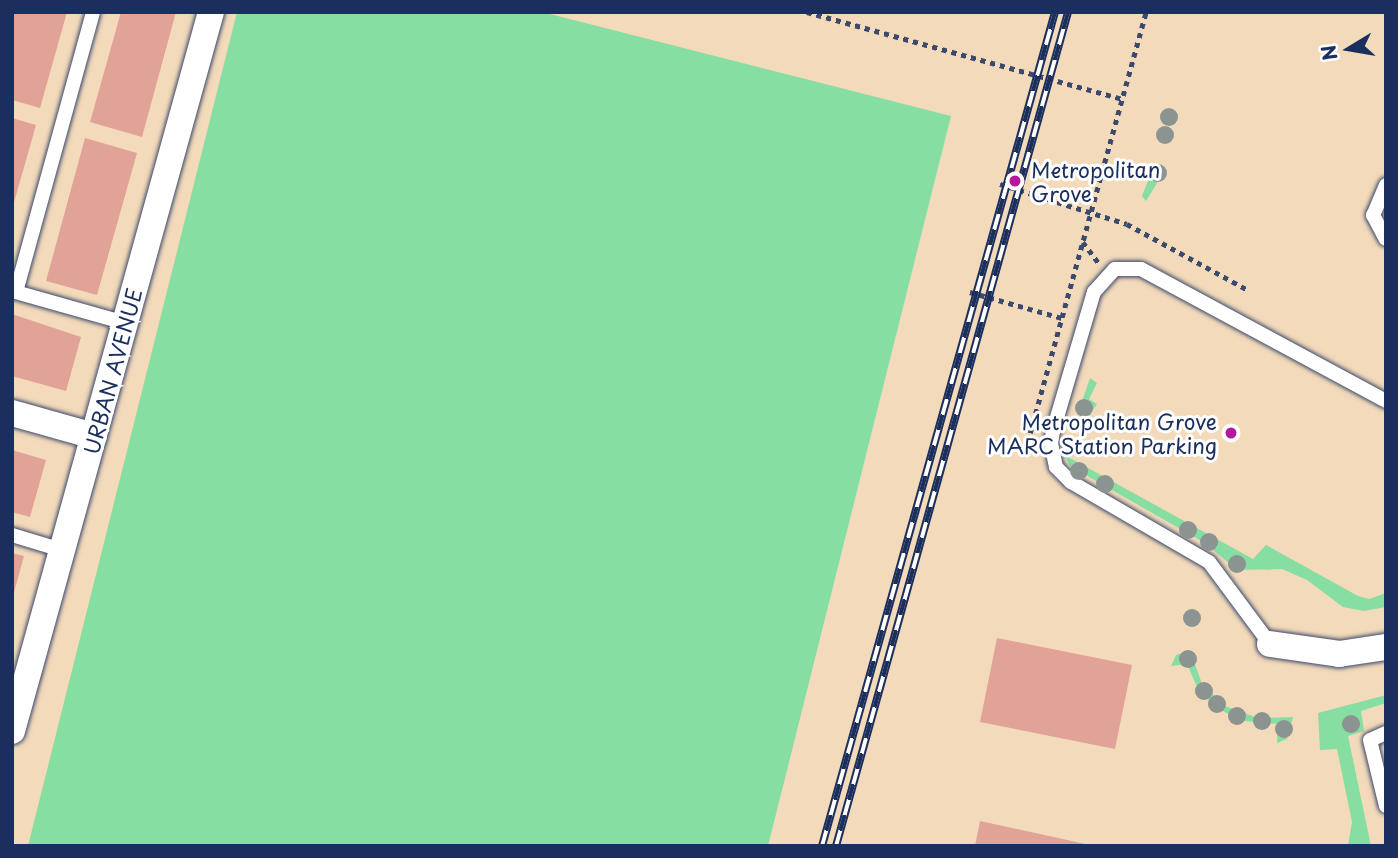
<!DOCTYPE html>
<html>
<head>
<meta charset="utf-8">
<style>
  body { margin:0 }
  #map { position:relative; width:1398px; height:858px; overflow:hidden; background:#f3daba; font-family:"Playpen Sans",sans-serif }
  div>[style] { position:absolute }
  .green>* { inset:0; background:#86dea2 }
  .building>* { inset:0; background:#e1a397 }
  .path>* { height:4.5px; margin-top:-2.25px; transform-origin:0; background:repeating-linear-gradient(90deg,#3b496c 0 5px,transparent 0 10px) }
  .roads { filter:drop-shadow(0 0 2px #3b496c) drop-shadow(0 0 2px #3b496c) }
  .lane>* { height:14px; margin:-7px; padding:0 7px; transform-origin:7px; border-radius:7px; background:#fff }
  .street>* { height:26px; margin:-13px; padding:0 13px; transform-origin:13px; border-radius:13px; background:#fff }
  .rail>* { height:8px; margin-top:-4px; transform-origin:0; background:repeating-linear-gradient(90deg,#fff 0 16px,#1b2f5e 0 32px); box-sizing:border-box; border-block:2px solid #1b2f5e }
  .trees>* { width:18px; height:18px; margin:-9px; border-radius:50%; background:#8b9491 }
  .dots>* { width:19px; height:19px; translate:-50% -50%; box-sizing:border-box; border:4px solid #fff; border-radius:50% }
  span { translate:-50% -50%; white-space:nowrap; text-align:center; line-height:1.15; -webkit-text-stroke:6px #fff; paint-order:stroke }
  .poi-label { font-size:21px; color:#1b2f5e }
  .left { translate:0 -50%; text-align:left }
  .right { translate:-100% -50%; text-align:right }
  .street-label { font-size:21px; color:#1b2f5e }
  .frame { position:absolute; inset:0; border:14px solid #1b2f5e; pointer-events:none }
  .north { position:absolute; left:1314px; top:14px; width:70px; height:70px; -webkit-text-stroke:5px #fff; paint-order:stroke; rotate:259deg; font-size:19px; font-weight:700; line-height:28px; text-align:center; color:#1b2f5e }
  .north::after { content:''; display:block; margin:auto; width:24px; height:32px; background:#1b2f5e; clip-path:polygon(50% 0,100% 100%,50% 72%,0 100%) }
</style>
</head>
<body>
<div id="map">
  <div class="green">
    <i style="clip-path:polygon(237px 12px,542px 12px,951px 116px,768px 846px,28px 846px)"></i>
    <i style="clip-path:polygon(1155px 163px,1165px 170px,1146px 201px,1142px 196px)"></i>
    <i style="clip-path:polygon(1090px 378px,1097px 383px,1089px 399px,1097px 404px,1087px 419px,1078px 413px)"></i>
    <i style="clip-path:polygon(1066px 436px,1077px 442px,1070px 458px,1253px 559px,1266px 545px,1358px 596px,1369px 599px,1386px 593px,1386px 607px,1364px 611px,1343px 607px,1307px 580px,1282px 569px,1237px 570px,1205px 543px,1070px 466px,1063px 453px)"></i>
    <i style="clip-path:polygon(1190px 650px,1202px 684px,1225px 706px,1258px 718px,1293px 717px,1287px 739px,1277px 743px,1278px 724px,1244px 721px,1216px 708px,1197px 687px,1187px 664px,1171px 666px,1176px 655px)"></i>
    <i style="clip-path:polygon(1386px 695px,1386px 703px,1361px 711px,1364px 731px,1348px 736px,1371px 846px,1348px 846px,1352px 822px,1337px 749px,1320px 750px,1318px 713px)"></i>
  </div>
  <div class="building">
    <i style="clip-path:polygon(12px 12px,67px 12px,40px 108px,12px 100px)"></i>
    <i style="clip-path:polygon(121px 12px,176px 12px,142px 137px,90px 122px)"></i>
    <i style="clip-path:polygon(12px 118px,36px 125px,13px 206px,12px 206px)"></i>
    <i style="clip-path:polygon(85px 138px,137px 153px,97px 295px,46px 281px)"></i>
    <i style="clip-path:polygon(12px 314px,81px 337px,66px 391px,12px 376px)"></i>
    <i style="clip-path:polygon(12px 450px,46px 460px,30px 517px,12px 512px)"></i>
    <i style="clip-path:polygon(12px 553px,24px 556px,13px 596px,12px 596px)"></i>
    <i style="clip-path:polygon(997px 638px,1132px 665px,1115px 749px,980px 722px)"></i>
    <i style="clip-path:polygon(980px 821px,1090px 845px,1089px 846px,975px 846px)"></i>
  </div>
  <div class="path">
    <i style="left:807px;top:12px;width:327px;rotate:15.4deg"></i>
    <i style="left:1000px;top:184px;width:133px;rotate:17.5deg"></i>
    <i style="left:1127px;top:224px;width:136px;rotate:28.6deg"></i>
    <i style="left:1083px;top:242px;width:26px;rotate:53deg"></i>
    <i style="left:970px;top:292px;width:96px;rotate:15.8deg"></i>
    <i style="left:1030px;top:433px;width:437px;rotate:-74.6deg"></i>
  </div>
  <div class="roads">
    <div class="lane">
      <i style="left:1386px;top:185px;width:33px;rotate:113deg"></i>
      <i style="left:1373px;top:215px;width:27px;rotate:62deg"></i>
      <i style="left:12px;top:291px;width:117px;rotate:15.8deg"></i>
      <i style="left:16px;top:292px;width:290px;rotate:-74.6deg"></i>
      <i style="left:12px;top:535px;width:52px;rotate:16.7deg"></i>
      <i style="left:1270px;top:644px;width:102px;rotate:-126.6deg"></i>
      <i style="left:1209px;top:562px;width:160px;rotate:-149.9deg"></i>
      <i style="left:1071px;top:482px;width:21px;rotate:-135deg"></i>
      <i style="left:1056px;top:467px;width:24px;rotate:-102deg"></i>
      <i style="left:1051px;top:444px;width:13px;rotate:-81deg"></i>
      <i style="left:1053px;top:431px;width:145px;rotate:-73.6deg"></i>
      <i style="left:1094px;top:292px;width:31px;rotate:-48deg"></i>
      <i style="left:1115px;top:269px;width:26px"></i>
      <i style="left:1141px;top:269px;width:278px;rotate:28.3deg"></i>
      <i style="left:1386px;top:733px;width:17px;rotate:156deg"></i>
      <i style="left:1370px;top:740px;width:68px;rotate:76.4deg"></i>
    </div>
    <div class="street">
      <i style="left:12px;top:413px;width:85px;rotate:15.7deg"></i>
      <i style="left:1270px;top:644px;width:70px;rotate:8.2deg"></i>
      <i style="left:1339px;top:654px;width:48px;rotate:-8.5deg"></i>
      <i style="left:12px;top:731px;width:746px;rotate:-74.53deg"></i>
    </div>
  </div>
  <div class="rail">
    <i style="left:822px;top:846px;width:866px;rotate:-74.39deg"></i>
    <i style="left:836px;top:846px;width:866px;rotate:-74.45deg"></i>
  </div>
  <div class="trees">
    <i style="left:1169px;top:117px"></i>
    <i style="left:1165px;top:135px"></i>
    <i style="left:1158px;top:173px"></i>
    <i style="left:1084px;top:408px"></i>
    <i style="left:1069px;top:448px"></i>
    <i style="left:1079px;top:471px"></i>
    <i style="left:1105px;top:484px"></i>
    <i style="left:1188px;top:530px"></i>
    <i style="left:1209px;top:542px"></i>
    <i style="left:1237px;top:564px"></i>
    <i style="left:1192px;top:618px"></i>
    <i style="left:1188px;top:659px"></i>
    <i style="left:1204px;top:691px"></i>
    <i style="left:1217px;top:704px"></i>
    <i style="left:1237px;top:716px"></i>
    <i style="left:1262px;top:721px"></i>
    <i style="left:1351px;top:724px"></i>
    <i style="left:1284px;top:729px"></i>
  </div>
  <div class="dots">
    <i style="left:1015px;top:181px;background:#b5179e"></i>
    <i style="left:1231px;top:433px;background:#b5179e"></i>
  </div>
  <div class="poi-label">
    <span class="left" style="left:1031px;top:181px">Metropolitan<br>Grove</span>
    <span class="right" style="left:1217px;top:433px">Metropolitan Grove<br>MARC Station Parking</span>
  </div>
  <div class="street-label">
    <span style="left:112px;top:371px;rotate:-75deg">URBAN AVENUE</span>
  </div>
  <div class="frame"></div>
  <div class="north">N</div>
</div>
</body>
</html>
